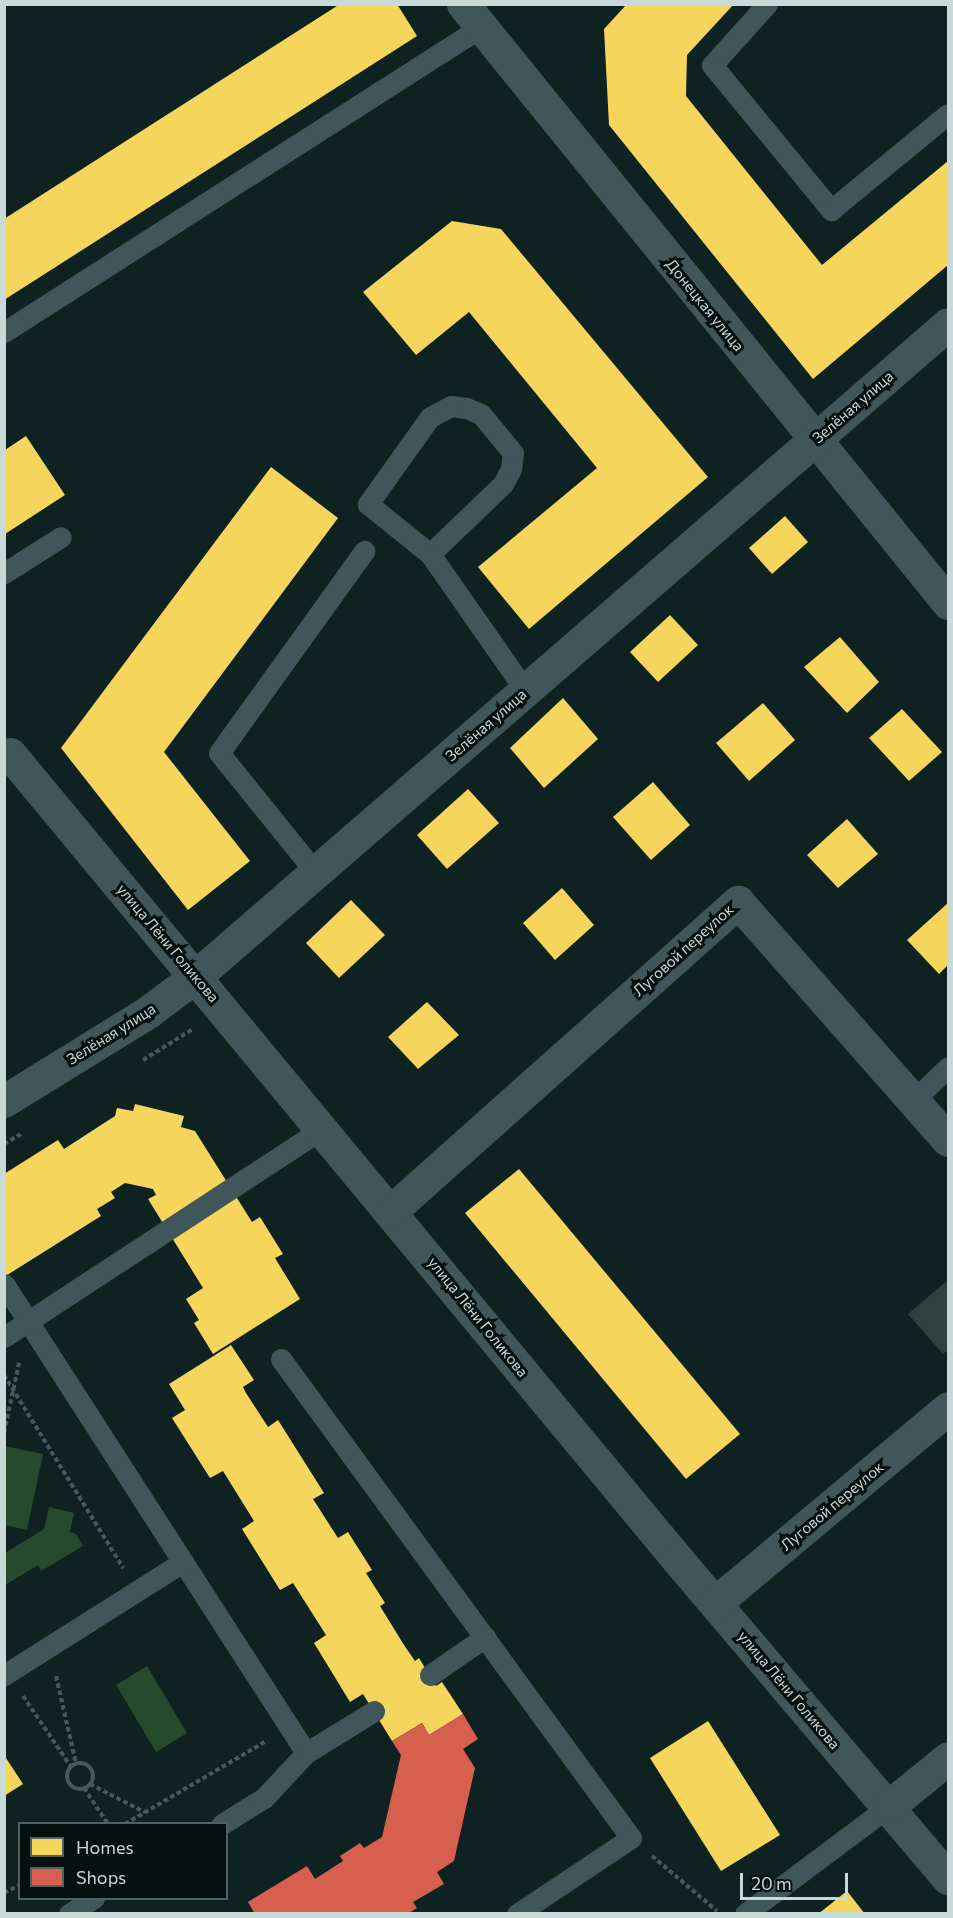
<!DOCTYPE html>
<html>
<head>
<meta charset="utf-8">
<style>
  body { margin:0 }
  #map { position:relative; width:953px; height:1918px; overflow:hidden; background:#0e2321; font-family:Commissioner,sans-serif }
  div>[style] { position:absolute }
  .green>* { inset:0; background:#264a2b }
  .homes>* { inset:0; background:#f6d55c }
  .shops>* { inset:0; background:#d6604d }
  .building>* { inset:0; background:#31403c }
  .path>* { height:4px; margin-top:-2px; transform-origin:0; background:repeating-linear-gradient(90deg,#46595b 0 4.5px,transparent 0 7.5px) }
  .path>.ring { margin:-2px; padding:0; box-sizing:content-box; background:none; border:4px solid #46595b; border-radius:50% }
  .service>* { height:21px; margin:-10.5px; padding:0 10.5px; transform-origin:10.5px; border-radius:10.5px; background:#3f575a }
  .minor>* { height:33px; margin:-16.5px; padding:0 16.5px; transform-origin:16.5px; border-radius:16.5px; background:#3f575a }
  span { translate:-50% -50%; white-space:nowrap; text-align:center; line-height:1.15; -webkit-text-stroke:6px #041010; paint-order:stroke }
  .street-label { font-size:15px; color:#c7dad8 }
  .frame { position:absolute; inset:0; border:6px solid #c7dad8; pointer-events:none }
  .legend { position:absolute; left:18px; top:1822px; width:210px; height:78px; box-sizing:border-box; background:#041010; border:2px solid #526160; margin:0; padding:8px 10px; list-style:none; font-size:18px; color:#c7dad8 }
  .legend li { display:flex; align-items:center; gap:12px; height:30px }
  .legend b { width:30px; border:2px solid #526160 }
  .scale { position:absolute; left:740px; top:1873px; width:108px; height:27px; box-sizing:border-box; border:3px solid #c7dad8; border-top:0; padding-left:8px; font-size:18px; line-height:21px; white-space:nowrap; color:#c7dad8; -webkit-text-stroke:4px #041010; paint-order:stroke }
</style>
</head>
<body>
<div id="map">
  <div class="green">
    <i style="clip-path:polygon(5px 1446px,43px 1454px,27px 1530px,5px 1525px)"></i>
    <i style="clip-path:polygon(49px 1507px,74px 1513px,70px 1532px,76px 1534px,83px 1546px,41px 1571px,38px 1565px,5px 1585px,5px 1553px,44px 1529px)"></i>
    <i style="clip-path:polygon(147px 1666px,187px 1733px,156px 1752px,116px 1685px)"></i>
  </div>
  <div class="homes">
    <i style="clip-path:polygon(340px 4px,397px 4px,417px 36px,4px 300px,4px 219px)"></i>
    <i style="clip-path:polygon(627px 4px,734px 4px,687px 55px,686px 96px,822px 265px,948px 161px,948px 265px,813px 379px,609px 125px,604px 29px)"></i>
    <i style="clip-path:polygon(452px 221px,501px 229px,708px 477px,529px 629px,478px 567px,597px 468px,469px 312px,416px 355px,363px 292px)"></i>
    <i style="clip-path:polygon(26px 436px,65px 495px,5px 534px,5px 450px)"></i>
    <i style="clip-path:polygon(271px 467px,338px 518px,164px 752px,250px 861px,188px 910px,61px 748px)"></i>
    <i style="clip-path:polygon(785px 516px,808px 542px,772px 574px,749px 548px)"></i>
    <i style="clip-path:polygon(670px 615px,698px 645px,658px 682px,630px 652px)"></i>
    <i style="clip-path:polygon(840px 637px,879px 682px,847px 713px,804px 667px)"></i>
    <i style="clip-path:polygon(563px 698px,598px 739px,544px 788px,510px 748px)"></i>
    <i style="clip-path:polygon(763px 703px,795px 740px,749px 781px,716px 743px)"></i>
    <i style="clip-path:polygon(902px 709px,942px 752px,909px 781px,869px 738px)"></i>
    <i style="clip-path:polygon(653px 782px,690px 825px,651px 860px,613px 817px)"></i>
    <i style="clip-path:polygon(468px 789px,499px 823px,447px 869px,417px 835px)"></i>
    <i style="clip-path:polygon(847px 819px,878px 854px,838px 888px,807px 855px)"></i>
    <i style="clip-path:polygon(562px 888px,594px 925px,555px 960px,523px 923px)"></i>
    <i style="clip-path:polygon(351px 900px,385px 935px,339px 978px,306px 943px)"></i>
    <i style="clip-path:polygon(948px 903px,948px 965px,939px 974px,907px 940px)"></i>
    <i style="clip-path:polygon(427px 1002px,459px 1035px,418px 1069px,388px 1037px)"></i>
    <i style="clip-path:polygon(135px 1104px,184px 1116px,181px 1127px,195px 1131px,252px 1222px,260px 1217px,283px 1254px,275px 1258px,300px 1299px,213px 1354px,194px 1323px,199px 1320px,186px 1299px,203px 1288px,148px 1199px,156px 1195px,153px 1189px,125px 1183px,111px 1192px,115px 1198px,97px 1209px,101px 1216px,4px 1277px,4px 1174px,58px 1140px,64px 1149px,115px 1116px,117px 1108px,133px 1111px)"></i>
    <i style="clip-path:polygon(519px 1169px,740px 1434px,686px 1479px,465px 1213px)"></i>
    <i style="clip-path:polygon(231px 1345px,254px 1380px,243px 1387px,246px 1393px,268px 1427px,278px 1420px,324px 1493px,313px 1499px,338px 1538px,348px 1532px,372px 1570px,366px 1573px,385px 1603px,380px 1606px,404px 1645px,415px 1661px,419px 1658px,436px 1686px,442px 1682px,463px 1714px,429px 1735px,422px 1723px,392px 1741px,363px 1694px,350px 1702px,314px 1643px,326px 1635px,293px 1583px,280px 1590px,242px 1529px,254px 1521px,223px 1471px,210px 1478px,172px 1418px,185px 1410px,169px 1384px)"></i>
    <i style="clip-path:polygon(708px 1721px,780px 1835px,721px 1871px,650px 1758px)"></i>
    <i style="clip-path:polygon(4px 1755px,23px 1784px,4px 1796px)"></i>
    <i style="clip-path:polygon(847px 1891px,865px 1914px,818px 1914px)"></i>
  </div>
  <div class="shops">
    <i style="clip-path:polygon(463px 1714px,478px 1739px,463px 1749px,475px 1768px,454px 1861px,437px 1872px,444px 1884px,413px 1902px,417px 1908px,407px 1914px,255px 1914px,248px 1902px,307px 1866px,315px 1879px,343px 1861px,340px 1856px,360px 1843px,364px 1848px,382px 1837px,401px 1755px,392px 1741px,422px 1723px,429px 1735px)"></i>
  </div>
  <div class="building">
    <i style="clip-path:polygon(948px 1280px,948px 1350px,943px 1354px,908px 1314px)"></i>
  </div>
  <div class="path">
    <i style="left:143px;top:1060px;width:59px;rotate:-31.8deg"></i>
    <i style="left:4px;top:1144px;width:20px;rotate:-30deg"></i>
    <i style="left:4px;top:1375px;width:227px;rotate:58.3deg"></i>
    <i style="left:4px;top:1433px;width:72px;rotate:-77.9deg"></i>
    <i style="left:56px;top:1676px;width:89px;rotate:77.1deg"></i>
    <i style="left:23px;top:1696px;width:86px;rotate:55.9deg"></i>
    <i class="ring" style="left:67px;top:1763px;width:22px;height:22px"></i>
    <i style="left:90px;top:1784px;width:61px;rotate:27.4deg"></i>
    <i style="left:84px;top:1788px;width:43px;rotate:56.3deg"></i>
    <i style="left:125px;top:1824px;width:162px;rotate:-30.4deg"></i>
    <i style="left:652px;top:1856px;width:85px;rotate:40.2deg"></i>
    <i style="left:4px;top:1893px;width:18px;rotate:-27deg"></i>
  </div>
  <div class="service">
    <i style="left:767px;top:4px;width:82px;rotate:132deg"></i>
    <i style="left:712px;top:65px;width:188px;rotate:50.6deg"></i>
    <i style="left:831px;top:210px;width:151px;rotate:-39.4deg"></i>
    <i style="left:4px;top:332px;width:566px;rotate:-32.6deg"></i>
    <i style="left:430px;top:554px;width:101px;rotate:-43.8deg"></i>
    <i style="left:503px;top:484px;width:17px;rotate:-62deg"></i>
    <i style="left:511px;top:469px;width:16px;rotate:-83deg"></i>
    <i style="left:513px;top:453px;width:50px;rotate:-129.4deg"></i>
    <i style="left:481px;top:414px;width:16px;rotate:-158deg"></i>
    <i style="left:466px;top:408px;width:15px;rotate:-172deg"></i>
    <i style="left:451px;top:406px;width:24px;rotate:152deg"></i>
    <i style="left:430px;top:417px;width:107px;rotate:125.5deg"></i>
    <i style="left:368px;top:504px;width:80px;rotate:38.9deg"></i>
    <i style="left:430px;top:554px;width:166px;rotate:55.1deg"></i>
    <i style="left:4px;top:573px;width:67px;rotate:-32.3deg"></i>
    <i style="left:316px;top:873px;width:154px;rotate:-128.9deg"></i>
    <i style="left:219px;top:753px;width:249px;rotate:-54.3deg"></i>
    <i style="left:914px;top:1100px;width:47px;rotate:-44.1deg"></i>
    <i style="left:4px;top:1284px;width:558px;rotate:57.22deg"></i>
    <i style="left:4px;top:1337px;width:381px;rotate:-33.2deg"></i>
    <i style="left:281px;top:1359px;width:593px;rotate:53.84deg"></i>
    <i style="left:631px;top:1838px;width:137px;rotate:146.3deg"></i>
    <i style="left:4px;top:1675px;width:212px;rotate:-32.3deg"></i>
    <i style="left:430px;top:1675px;width:67px;rotate:-34.6deg"></i>
    <i style="left:222px;top:1824px;width:49px;rotate:-31.8deg"></i>
    <i style="left:264px;top:1798px;width:62px;rotate:-47deg"></i>
    <i style="left:306px;top:1753px;width:80px;rotate:-31.7deg"></i>
    <i style="left:69px;top:1914px;width:30px;rotate:-33deg"></i>
    <i style="left:745px;top:1914px;width:179px;rotate:-36.8deg"></i>
  </div>
  <div class="minor">
    <i style="left:463px;top:4px;width:771px;rotate:51deg"></i>
    <i style="left:10px;top:754px;width:1047px;rotate:50.35deg"></i>
    <i style="left:678px;top:1560px;width:417px;rotate:49.7deg"></i>
    <i style="left:4px;top:1101px;width:169px;rotate:-31.7deg"></i>
    <i style="left:148px;top:1012px;width:60px;rotate:-36.9deg"></i>
    <i style="left:196px;top:976px;width:995px;rotate:-40.93deg"></i>
    <i style="left:391px;top:1211px;width:465px;rotate:-41.7deg"></i>
    <i style="left:738px;top:902px;width:317px;rotate:48.6deg"></i>
    <i style="left:715px;top:1603px;width:304px;rotate:-39.9deg"></i>
    <i style="left:888px;top:1807px;width:77px;rotate:-39.2deg"></i>
  </div>
  <div class="street-label">
    <span style="left:705px;top:305px;rotate:51deg">Донецкая улица</span>
    <span style="left:853px;top:407px;rotate:-41deg">Зелёная улица</span>
    <span style="left:486px;top:725px;rotate:-41deg">Зелёная улица</span>
    <span style="left:168px;top:943px;rotate:50deg">улица Лёни Голикова</span>
    <span style="left:683px;top:950px;rotate:-42deg">Луговой переулок</span>
    <span style="left:111px;top:1034px;rotate:-32deg">Зелёная улица</span>
    <span style="left:478px;top:1317px;rotate:51deg">улица Лёни Голикова</span>
    <span style="left:832px;top:1506px;rotate:-40deg">Луговой переулок</span>
    <span style="left:789px;top:1690px;rotate:50deg">улица Лёни Голикова</span>
  </div>
  <div class="frame"></div>
  <ul class="legend">
  <li><b style="height:16px;background:#f6d55c"></b>Homes</li>
  <li><b style="height:16px;background:#d6604d"></b>Shops</li>
  </ul>
  <div class="scale">20 m</div>
</div>
</body>
</html>
